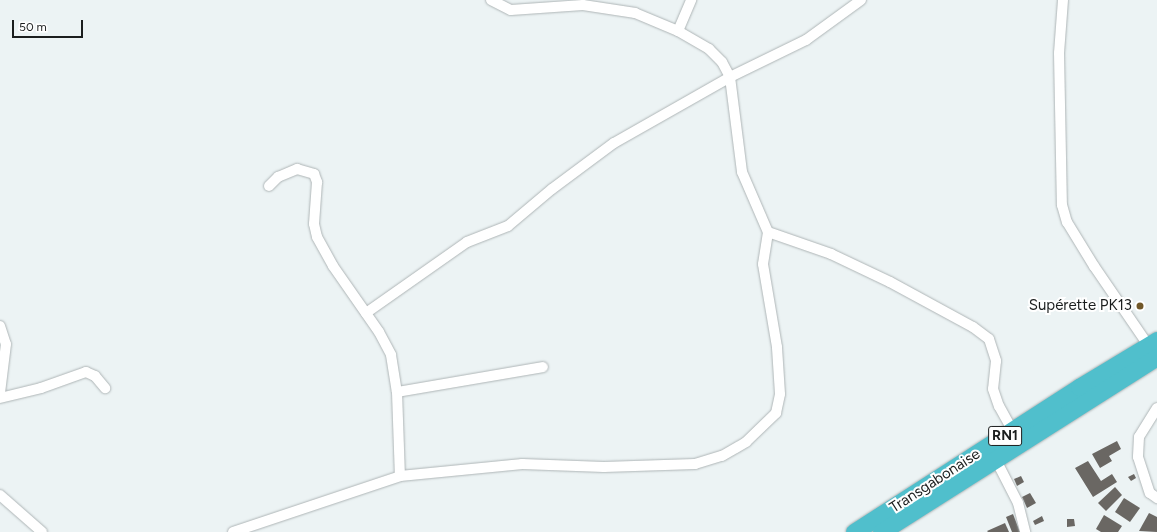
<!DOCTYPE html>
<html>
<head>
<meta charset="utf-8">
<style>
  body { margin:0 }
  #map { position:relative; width:1157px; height:532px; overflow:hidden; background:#ecf3f4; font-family:Figtree,sans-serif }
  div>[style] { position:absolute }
  .building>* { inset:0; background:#6a6763 }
  .roads { filter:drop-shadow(0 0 1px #aeb5b6) drop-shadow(0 0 1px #aeb5b6) }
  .minor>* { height:10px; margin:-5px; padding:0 5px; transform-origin:5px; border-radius:5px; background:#fff }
  .trunk>* { height:17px; margin:-8.5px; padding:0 8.5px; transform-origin:8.5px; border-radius:8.5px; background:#50bfcc }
  .dots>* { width:11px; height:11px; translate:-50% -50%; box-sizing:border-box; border:2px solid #fff; border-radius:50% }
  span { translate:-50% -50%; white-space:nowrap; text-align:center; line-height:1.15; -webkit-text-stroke:4px #fff; paint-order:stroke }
  .shield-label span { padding:1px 3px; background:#fff; border:1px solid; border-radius:3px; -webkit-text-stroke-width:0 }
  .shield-label { font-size:14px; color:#1b1e1e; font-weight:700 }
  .poi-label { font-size:15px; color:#1b1e1e }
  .right { translate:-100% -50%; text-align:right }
  .street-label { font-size:15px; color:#1b1e1e }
  .scale { position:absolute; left:12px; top:20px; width:71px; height:18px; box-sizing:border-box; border:2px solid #1b1e1e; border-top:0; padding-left:5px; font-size:12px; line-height:14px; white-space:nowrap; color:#1b1e1e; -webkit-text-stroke:3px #fff; paint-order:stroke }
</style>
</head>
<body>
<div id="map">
  <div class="building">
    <i style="clip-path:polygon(1117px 441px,1121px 449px,1109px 456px,1112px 461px,1100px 468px,1092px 454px)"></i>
    <i style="clip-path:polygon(1088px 461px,1101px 481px,1112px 474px,1117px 482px,1093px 497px,1075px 468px)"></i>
    <i style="clip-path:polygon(1134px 474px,1136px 478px,1131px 481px,1128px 477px)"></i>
    <i style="clip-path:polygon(1021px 476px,1024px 482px,1017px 486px,1014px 479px)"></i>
    <i style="clip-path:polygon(1115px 487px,1122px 495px,1106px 511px,1098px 503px)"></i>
    <i style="clip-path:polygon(1030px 493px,1036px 503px,1027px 508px,1022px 497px)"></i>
    <i style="clip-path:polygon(1124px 498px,1140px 508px,1130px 522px,1115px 512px)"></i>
    <i style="clip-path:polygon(1149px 513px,1157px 517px,1157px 532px,1139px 531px)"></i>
    <i style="clip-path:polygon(1013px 514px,1020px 532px,1012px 532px,1006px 517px)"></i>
    <i style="clip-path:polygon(1104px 515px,1122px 526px,1118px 532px,1101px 532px,1096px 529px)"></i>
    <i style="clip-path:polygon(1042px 516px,1044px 521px,1035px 525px,1033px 521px)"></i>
    <i style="clip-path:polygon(1067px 519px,1074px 519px,1075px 526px,1067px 527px)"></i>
    <i style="clip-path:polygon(1005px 523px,1009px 532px,988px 532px,987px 531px)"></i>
  </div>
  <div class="roads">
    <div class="minor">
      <i style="left:491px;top:0;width:22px;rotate:27deg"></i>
      <i style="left:511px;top:10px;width:72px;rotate:-4deg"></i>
      <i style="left:583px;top:5px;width:53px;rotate:8.7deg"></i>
      <i style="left:635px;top:13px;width:47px;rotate:22.7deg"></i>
      <i style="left:678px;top:31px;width:36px;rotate:30deg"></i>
      <i style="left:709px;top:49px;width:18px;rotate:45deg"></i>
      <i style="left:722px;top:62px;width:17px;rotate:62deg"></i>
      <i style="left:730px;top:77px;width:96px;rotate:82.8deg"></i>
      <i style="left:742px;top:172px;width:65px;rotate:66.6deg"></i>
      <i style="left:768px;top:232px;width:67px;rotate:19.2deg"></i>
      <i style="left:831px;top:254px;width:65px;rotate:25.4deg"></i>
      <i style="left:890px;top:282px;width:94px;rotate:28.5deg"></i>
      <i style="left:973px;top:327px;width:20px;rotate:37deg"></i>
      <i style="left:989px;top:339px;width:23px;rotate:72deg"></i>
      <i style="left:996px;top:361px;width:28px;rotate:96deg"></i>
      <i style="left:993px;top:389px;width:18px;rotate:71deg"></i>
      <i style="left:999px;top:406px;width:29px;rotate:61deg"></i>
      <i style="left:1063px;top:0;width:53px;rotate:94.3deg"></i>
      <i style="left:1059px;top:53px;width:152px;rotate:88.9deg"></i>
      <i style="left:1062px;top:205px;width:18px;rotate:74deg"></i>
      <i style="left:1067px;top:222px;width:52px;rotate:58.5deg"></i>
      <i style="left:1094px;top:266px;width:96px;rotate:55.6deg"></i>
      <i style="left:678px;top:31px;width:34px;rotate:-67deg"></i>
      <i style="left:269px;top:186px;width:13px;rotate:-45deg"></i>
      <i style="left:278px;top:177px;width:21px;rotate:-23deg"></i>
      <i style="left:297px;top:169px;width:18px;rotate:16deg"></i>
      <i style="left:314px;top:174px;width:9px;rotate:69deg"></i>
      <i style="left:317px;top:182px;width:42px;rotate:94.1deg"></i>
      <i style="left:314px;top:224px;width:13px;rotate:77deg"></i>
      <i style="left:317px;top:237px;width:33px;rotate:61deg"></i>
      <i style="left:333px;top:266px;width:80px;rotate:55.1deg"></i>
      <i style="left:379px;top:332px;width:26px;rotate:62deg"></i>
      <i style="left:391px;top:355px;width:37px;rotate:81deg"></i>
      <i style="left:397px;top:392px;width:84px;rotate:88deg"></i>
      <i style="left:366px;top:313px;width:123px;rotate:-35.1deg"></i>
      <i style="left:467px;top:242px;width:44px;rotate:-21.3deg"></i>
      <i style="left:508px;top:226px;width:57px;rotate:-40.1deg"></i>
      <i style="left:552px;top:189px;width:77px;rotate:-36.6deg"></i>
      <i style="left:614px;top:143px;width:133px;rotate:-29.6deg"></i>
      <i style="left:730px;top:77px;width:85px;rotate:-26deg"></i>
      <i style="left:806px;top:40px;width:68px;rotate:-36deg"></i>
      <i style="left:0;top:326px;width:19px;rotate:72deg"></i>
      <i style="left:6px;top:344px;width:49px;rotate:97deg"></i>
      <i style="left:397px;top:392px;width:148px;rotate:-9.7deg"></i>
      <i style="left:0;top:398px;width:42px;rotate:-13.7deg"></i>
      <i style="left:41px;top:388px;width:48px;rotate:-19.6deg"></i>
      <i style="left:86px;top:372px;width:10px;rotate:24deg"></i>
      <i style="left:95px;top:376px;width:16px;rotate:50deg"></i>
      <i style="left:1157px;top:408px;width:34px;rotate:122deg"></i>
      <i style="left:1139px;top:437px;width:20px;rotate:93deg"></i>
      <i style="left:1138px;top:457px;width:38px;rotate:72deg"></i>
      <i style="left:1150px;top:493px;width:9px;rotate:36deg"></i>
      <i style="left:996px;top:460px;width:48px;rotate:62.9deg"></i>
      <i style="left:1018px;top:503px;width:30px;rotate:76deg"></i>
      <i style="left:0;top:495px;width:56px;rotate:41.4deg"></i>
      <i style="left:233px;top:532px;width:176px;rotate:-18.5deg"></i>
      <i style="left:400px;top:476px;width:123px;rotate:-5.6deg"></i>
      <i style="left:522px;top:464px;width:82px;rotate:2.1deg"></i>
      <i style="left:604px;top:467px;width:91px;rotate:-1.9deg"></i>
      <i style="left:695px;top:464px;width:28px;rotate:-17deg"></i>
      <i style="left:722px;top:456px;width:28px;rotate:-30deg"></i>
      <i style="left:746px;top:442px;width:42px;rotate:-44deg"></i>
      <i style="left:776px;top:413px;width:19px;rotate:-78deg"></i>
      <i style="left:780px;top:394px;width:47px;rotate:-93.7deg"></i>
      <i style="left:777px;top:347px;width:84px;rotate:-99.6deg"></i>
      <i style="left:763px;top:264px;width:32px;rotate:-81deg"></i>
    </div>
    <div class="trunk">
      <i style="left:854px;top:532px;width:268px;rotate:-32.8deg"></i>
      <i style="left:1079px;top:387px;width:91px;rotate:-31.1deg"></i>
      <i style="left:881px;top:532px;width:327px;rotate:-32.4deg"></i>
    </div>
  </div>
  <div class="dots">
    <i style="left:1140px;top:306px;background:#715829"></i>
  </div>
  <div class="shield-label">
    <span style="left:1005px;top:436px">RN1</span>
  </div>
  <div class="poi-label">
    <span class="right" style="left:1132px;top:306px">Supérette PK13</span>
  </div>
  <div class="street-label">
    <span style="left:935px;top:481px;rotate:-33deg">Transgabonaise</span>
  </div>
  <div class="scale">50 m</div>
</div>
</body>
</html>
